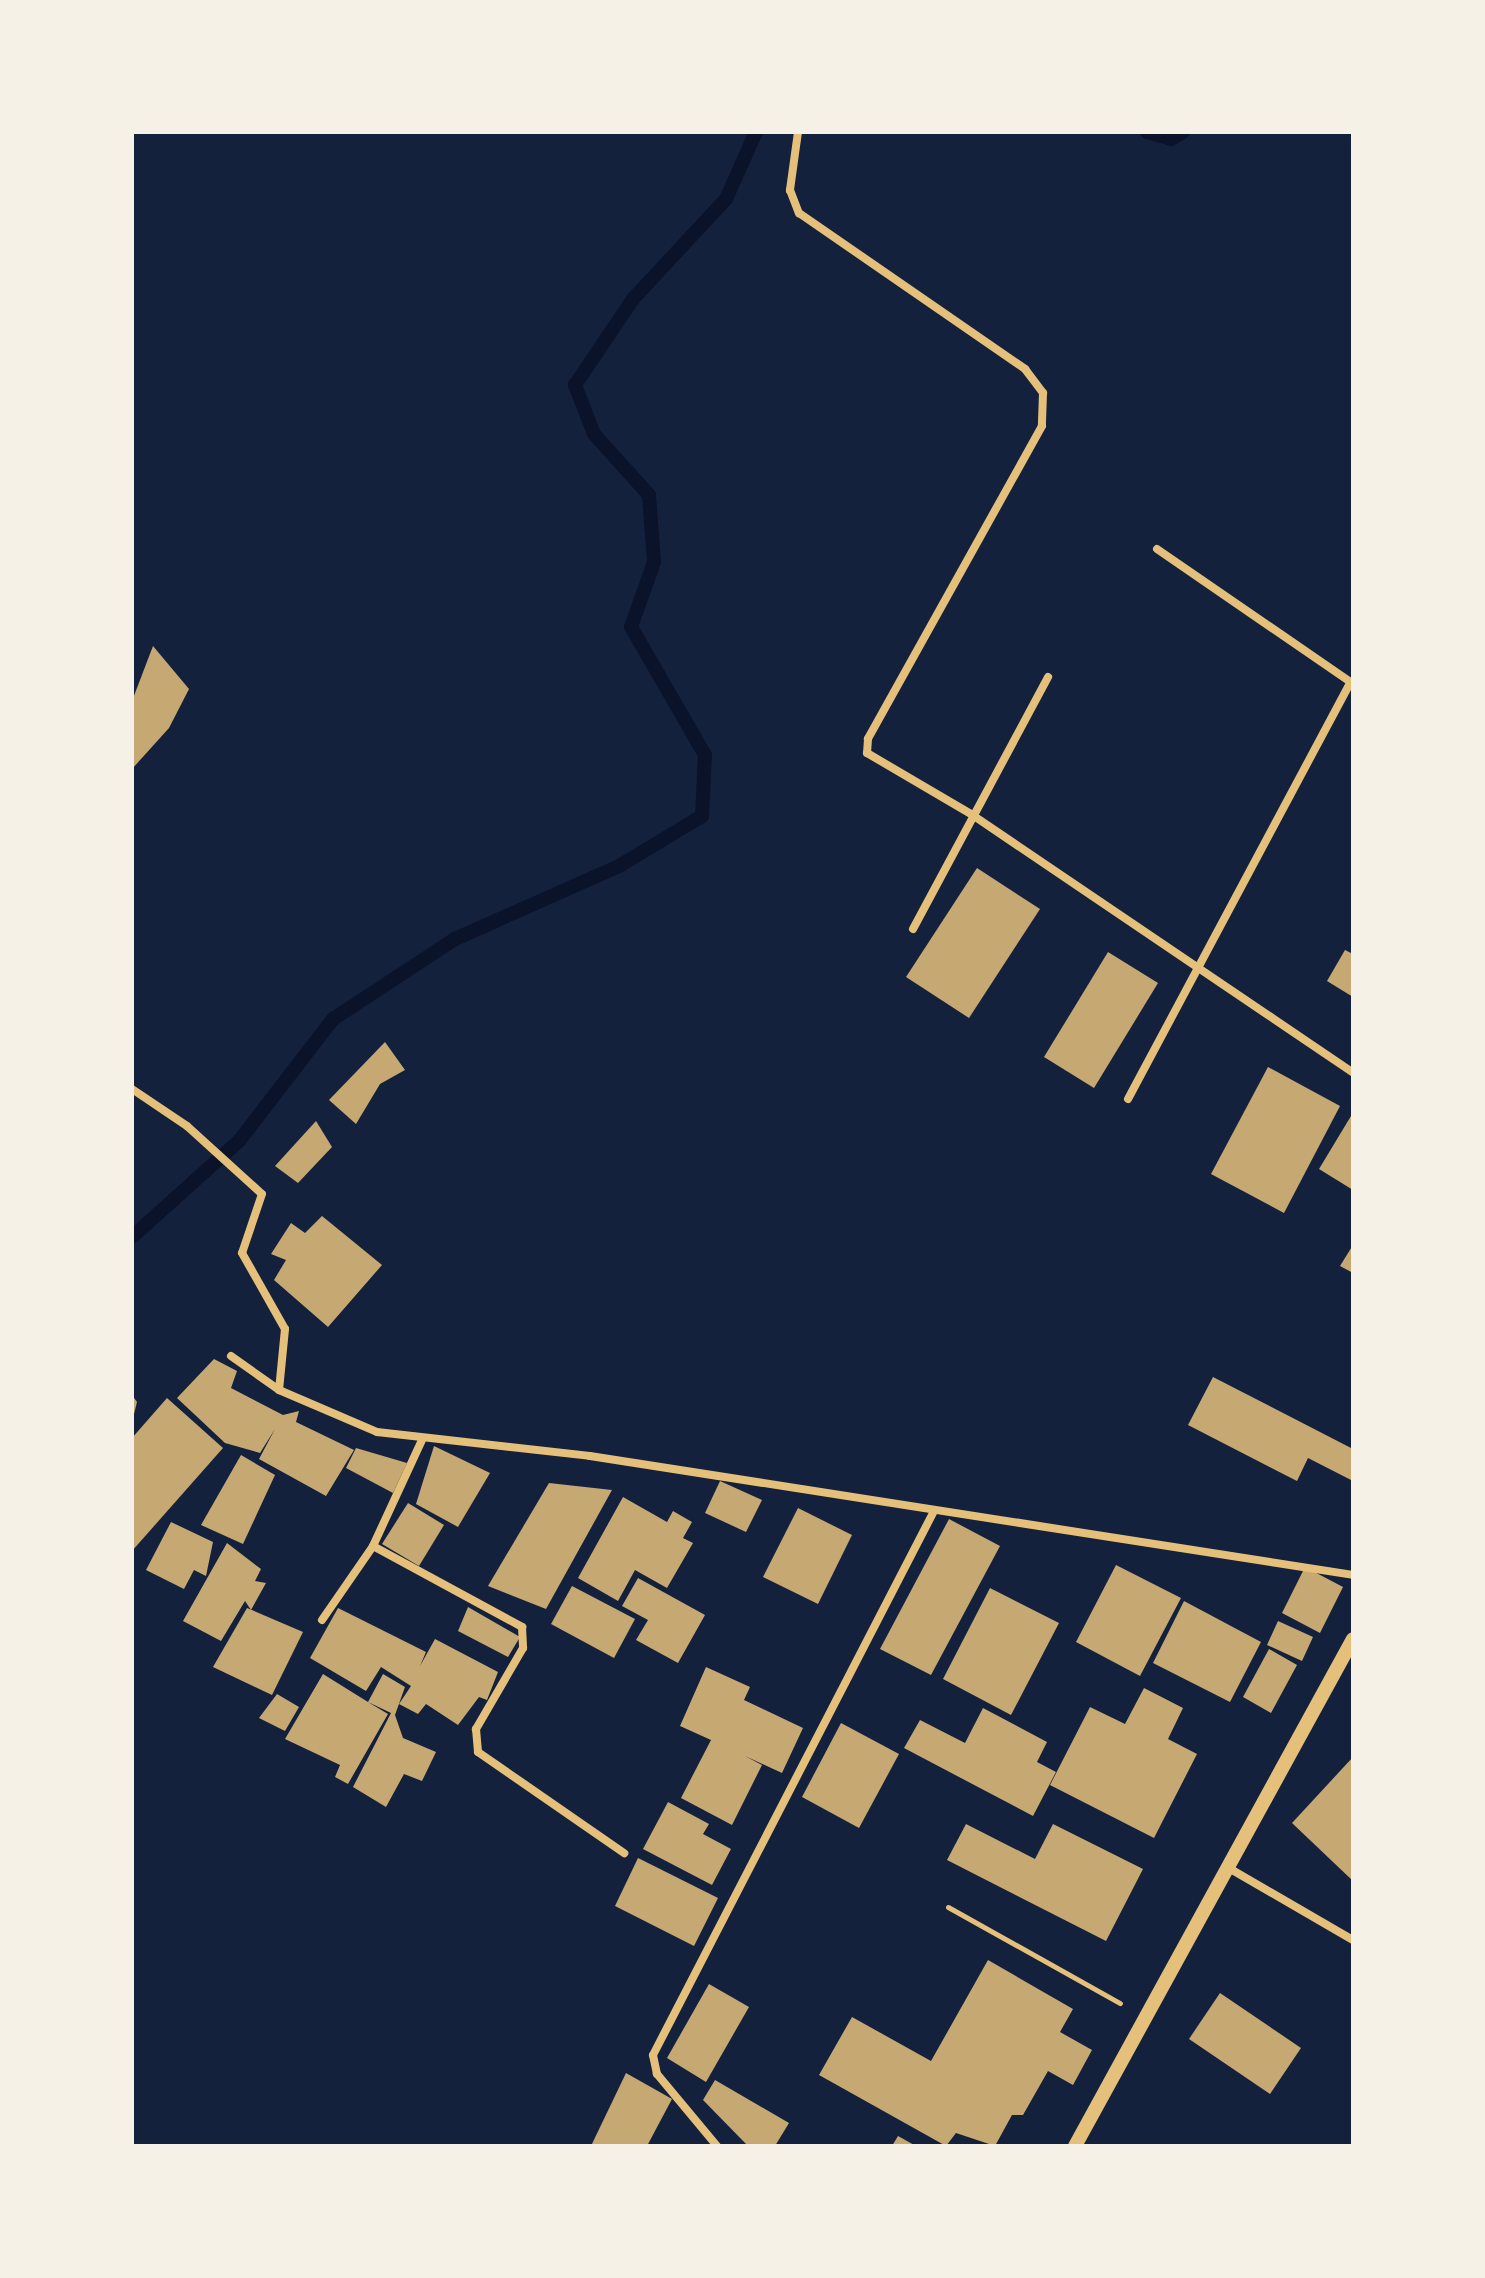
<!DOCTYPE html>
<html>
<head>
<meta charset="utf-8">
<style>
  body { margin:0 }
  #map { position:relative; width:1485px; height:2278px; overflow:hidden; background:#14213d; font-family:"Alegreya Sans",sans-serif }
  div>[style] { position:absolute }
  .stream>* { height:14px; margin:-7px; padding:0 7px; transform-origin:7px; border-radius:7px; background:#0b132b }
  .building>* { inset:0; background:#c6a872 }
  .path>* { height:5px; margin:-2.5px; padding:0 2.5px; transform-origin:2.5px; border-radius:2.5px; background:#e5c07b }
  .minor>* { height:8px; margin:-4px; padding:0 4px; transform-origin:4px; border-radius:4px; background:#e5c07b }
  .tertiary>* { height:14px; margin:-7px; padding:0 7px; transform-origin:7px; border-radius:7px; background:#e5c07b }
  span { translate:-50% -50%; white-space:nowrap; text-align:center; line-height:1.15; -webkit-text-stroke:7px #f6f1e7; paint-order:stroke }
  .frame { position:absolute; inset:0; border:134px solid #f6f1e7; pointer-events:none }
</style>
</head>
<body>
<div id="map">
  <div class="stream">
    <i style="left:1147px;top:132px;width:25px;rotate:16deg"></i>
    <i style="left:1171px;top:139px;width:14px;rotate:-30deg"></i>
    <i style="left:132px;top:1237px;width:144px;rotate:-41.9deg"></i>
    <i style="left:239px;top:1141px;width:154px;rotate:-52.4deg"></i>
    <i style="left:333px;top:1019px;width:146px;rotate:-33.3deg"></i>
    <i style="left:455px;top:939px;width:180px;rotate:-24deg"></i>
    <i style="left:619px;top:866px;width:97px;rotate:-31.1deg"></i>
    <i style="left:702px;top:816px;width:61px;rotate:-87.2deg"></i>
    <i style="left:705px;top:755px;width:148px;rotate:-120deg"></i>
    <i style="left:631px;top:627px;width:69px;rotate:-70.5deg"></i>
    <i style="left:654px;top:562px;width:67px;rotate:-94.3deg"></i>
    <i style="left:649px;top:495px;width:82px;rotate:-132deg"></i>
    <i style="left:594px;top:434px;width:53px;rotate:-111.2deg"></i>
    <i style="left:575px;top:385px;width:104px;rotate:-56deg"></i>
    <i style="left:633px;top:299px;width:137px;rotate:-47.1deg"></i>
    <i style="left:726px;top:199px;width:73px;rotate:-65.9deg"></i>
  </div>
  <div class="building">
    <i style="clip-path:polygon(153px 646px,189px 689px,169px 728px,132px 769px,132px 701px)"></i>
    <i style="clip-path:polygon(977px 868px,1040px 909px,969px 1018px,906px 977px)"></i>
    <i style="clip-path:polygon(1345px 950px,1353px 954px,1353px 997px,1327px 981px)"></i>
    <i style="clip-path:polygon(1108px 952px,1158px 983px,1094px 1088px,1044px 1057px)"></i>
    <i style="clip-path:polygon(385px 1042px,405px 1070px,380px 1084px,356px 1124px,329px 1100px)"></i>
    <i style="clip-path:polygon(1268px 1067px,1340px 1106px,1284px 1213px,1211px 1174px)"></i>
    <i style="clip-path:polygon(1351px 1116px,1353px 1118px,1353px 1190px,1319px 1169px)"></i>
    <i style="clip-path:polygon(316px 1121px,332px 1147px,298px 1183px,275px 1166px)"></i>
    <i style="clip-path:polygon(322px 1216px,382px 1265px,328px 1327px,274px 1280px,286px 1260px,271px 1254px,291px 1223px,305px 1233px)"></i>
    <i style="clip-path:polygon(1353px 1245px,1353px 1273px,1340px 1266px)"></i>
    <i style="clip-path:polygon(214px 1359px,237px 1371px,231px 1388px,283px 1415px,299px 1411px,296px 1422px,354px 1450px,326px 1496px,259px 1459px,275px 1429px,260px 1453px,225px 1443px,177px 1398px)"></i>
    <i style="clip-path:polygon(1213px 1377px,1353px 1449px,1353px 1481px,1308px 1458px,1297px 1481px,1188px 1425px)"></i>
    <i style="clip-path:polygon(132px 1395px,137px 1402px,133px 1418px,132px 1418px)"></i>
    <i style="clip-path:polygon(167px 1398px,223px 1448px,132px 1551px,132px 1438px)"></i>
    <i style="clip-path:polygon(434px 1446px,490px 1473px,458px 1527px,416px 1504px)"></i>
    <i style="clip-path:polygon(356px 1448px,407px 1463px,393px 1493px,346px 1468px)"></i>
    <i style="clip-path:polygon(241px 1455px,275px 1475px,243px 1544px,201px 1525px)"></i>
    <i style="clip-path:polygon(720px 1481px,762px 1500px,746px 1532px,705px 1513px)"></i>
    <i style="clip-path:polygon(549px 1483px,612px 1490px,546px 1609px,488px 1586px)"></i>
    <i style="clip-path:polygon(623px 1497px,667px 1522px,673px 1511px,692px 1522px,683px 1538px,693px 1543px,667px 1588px,635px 1570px,618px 1601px,578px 1578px)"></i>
    <i style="clip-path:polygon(408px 1503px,444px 1525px,419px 1566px,382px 1544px)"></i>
    <i style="clip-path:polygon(798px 1508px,852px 1535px,818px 1604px,763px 1577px)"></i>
    <i style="clip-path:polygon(949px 1519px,1000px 1546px,931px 1675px,880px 1649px)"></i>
    <i style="clip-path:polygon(171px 1522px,213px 1542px,206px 1576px,194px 1570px,184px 1589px,146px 1570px)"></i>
    <i style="clip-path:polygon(227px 1543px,261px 1569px,255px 1581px,266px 1583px,251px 1610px,245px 1601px,221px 1641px,183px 1621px)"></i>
    <i style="clip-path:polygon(1116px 1565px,1181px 1598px,1140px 1676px,1076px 1642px)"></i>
    <i style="clip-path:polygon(1305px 1567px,1343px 1587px,1320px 1633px,1282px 1613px)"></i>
    <i style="clip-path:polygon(638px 1578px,705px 1615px,678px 1663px,636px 1640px,648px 1620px,622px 1606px)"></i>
    <i style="clip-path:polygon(572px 1586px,635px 1619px,614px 1658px,551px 1624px)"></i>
    <i style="clip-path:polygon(990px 1588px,1059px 1623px,1011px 1715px,943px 1679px)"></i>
    <i style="clip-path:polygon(1184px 1601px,1261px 1642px,1230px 1702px,1153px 1663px)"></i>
    <i style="clip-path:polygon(468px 1607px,520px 1637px,508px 1657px,458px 1631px)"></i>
    <i style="clip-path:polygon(247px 1608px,303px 1632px,272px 1695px,213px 1667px)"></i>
    <i style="clip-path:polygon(338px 1608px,426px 1652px,420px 1666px,435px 1639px,498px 1672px,487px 1700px,479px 1697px,458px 1725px,426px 1704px,418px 1714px,399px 1704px,411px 1686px,381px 1667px,366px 1691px,310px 1658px)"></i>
    <i style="clip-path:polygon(1278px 1621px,1313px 1637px,1302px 1661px,1267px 1645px)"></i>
    <i style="clip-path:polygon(1269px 1649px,1297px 1665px,1271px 1713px,1243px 1697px)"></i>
    <i style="clip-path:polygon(706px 1667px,750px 1687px,744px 1700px,803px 1728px,782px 1773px,745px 1756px,762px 1765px,732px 1825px,681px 1798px,711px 1740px,680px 1726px)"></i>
    <i style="clip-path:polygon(323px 1674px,368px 1702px,383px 1674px,405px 1687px,395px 1715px,403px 1738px,436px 1752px,422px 1781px,404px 1774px,386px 1807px,353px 1787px,391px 1713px,368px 1702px,388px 1714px,348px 1784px,335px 1777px,340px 1765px,285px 1739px)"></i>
    <i style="clip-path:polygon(1144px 1688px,1183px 1708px,1168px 1739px,1197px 1754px,1154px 1838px,1050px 1785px,1090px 1707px,1125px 1724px)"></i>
    <i style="clip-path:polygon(277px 1694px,299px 1707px,285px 1731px,259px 1718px)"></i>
    <i style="clip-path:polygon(983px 1708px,1047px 1742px,1037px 1762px,1056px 1772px,1033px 1816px,904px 1748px,920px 1720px,965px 1743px)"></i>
    <i style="clip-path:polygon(841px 1723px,899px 1754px,859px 1828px,802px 1797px)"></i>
    <i style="clip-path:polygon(1353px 1757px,1353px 1881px,1292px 1823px)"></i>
    <i style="clip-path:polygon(668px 1802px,709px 1824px,703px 1834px,731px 1849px,712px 1885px,643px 1849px)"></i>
    <i style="clip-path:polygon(966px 1824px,1035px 1859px,1053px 1824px,1143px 1869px,1106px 1941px,947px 1860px)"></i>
    <i style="clip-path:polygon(638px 1858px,718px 1898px,694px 1946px,615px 1906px)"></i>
    <i style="clip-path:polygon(988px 1960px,1073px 2009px,1060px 2032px,1092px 2050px,1073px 2085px,1048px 2071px,1023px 2115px,1012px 2115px,995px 2146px,956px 2133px,946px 2146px,819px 2075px,852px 2017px,931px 2061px)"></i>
    <i style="clip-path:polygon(709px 1984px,749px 2007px,706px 2082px,667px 2058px)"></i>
    <i style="clip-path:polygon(1220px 1993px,1301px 2048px,1270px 2094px,1189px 2039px)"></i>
    <i style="clip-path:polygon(626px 2073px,672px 2099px,647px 2146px,591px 2146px)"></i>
    <i style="clip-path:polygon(715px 2080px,789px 2123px,775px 2146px,748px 2146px,703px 2100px)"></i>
    <i style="clip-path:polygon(898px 2136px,916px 2146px,892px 2146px)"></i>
  </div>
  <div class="path">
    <i style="left:948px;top:1907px;width:197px;rotate:29.2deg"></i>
  </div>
  <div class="minor">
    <i style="left:798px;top:132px;width:59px;rotate:97.9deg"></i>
    <i style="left:790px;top:190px;width:25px;rotate:69deg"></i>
    <i style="left:799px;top:213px;width:275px;rotate:34.6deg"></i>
    <i style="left:1025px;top:369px;width:30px;rotate:53deg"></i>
    <i style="left:1043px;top:393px;width:33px;rotate:92deg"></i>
    <i style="left:1042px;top:426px;width:358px;rotate:119.1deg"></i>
    <i style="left:868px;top:739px;width:14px;rotate:94deg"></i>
    <i style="left:867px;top:753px;width:121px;rotate:30.4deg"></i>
    <i style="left:971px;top:814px;width:462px;rotate:34.1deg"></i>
    <i style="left:1157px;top:549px;width:237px;rotate:34.5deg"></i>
    <i style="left:913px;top:929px;width:286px;rotate:-61.8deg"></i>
    <i style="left:132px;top:1089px;width:66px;rotate:33.9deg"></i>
    <i style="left:187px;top:1126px;width:101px;rotate:42.2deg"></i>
    <i style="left:262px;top:1194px;width:62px;rotate:108.7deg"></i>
    <i style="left:242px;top:1253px;width:87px;rotate:60.5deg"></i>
    <i style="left:285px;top:1329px;width:61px;rotate:95.6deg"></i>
    <i style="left:1128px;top:1099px;width:473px;rotate:-61.9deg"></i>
    <i style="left:231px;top:1356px;width:59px;rotate:35.3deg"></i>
    <i style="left:279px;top:1390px;width:107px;rotate:23.2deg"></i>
    <i style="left:377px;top:1432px;width:214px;rotate:6.4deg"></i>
    <i style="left:590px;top:1456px;width:772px;rotate:8.86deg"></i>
    <i style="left:373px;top:1546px;width:170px;rotate:28.5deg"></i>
    <i style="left:522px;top:1627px;width:21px;rotate:87deg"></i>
    <i style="left:523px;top:1648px;width:94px;rotate:120.1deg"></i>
    <i style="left:476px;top:1729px;width:23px;rotate:85deg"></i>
    <i style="left:478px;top:1752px;width:178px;rotate:34.7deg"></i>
    <i style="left:322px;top:1620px;width:90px;rotate:-55.4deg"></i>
    <i style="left:373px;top:1546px;width:119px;rotate:-65.2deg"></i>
    <i style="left:1227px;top:1867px;width:146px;rotate:30.1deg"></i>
    <i style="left:717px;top:2146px;width:94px;rotate:-129.8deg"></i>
    <i style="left:657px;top:2074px;width:19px;rotate:-102deg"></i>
    <i style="left:653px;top:2055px;width:612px;rotate:-62.68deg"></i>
  </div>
  <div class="tertiary">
    <i style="left:1075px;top:2146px;width:578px;rotate:-61.26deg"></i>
  </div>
  <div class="frame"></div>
</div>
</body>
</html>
